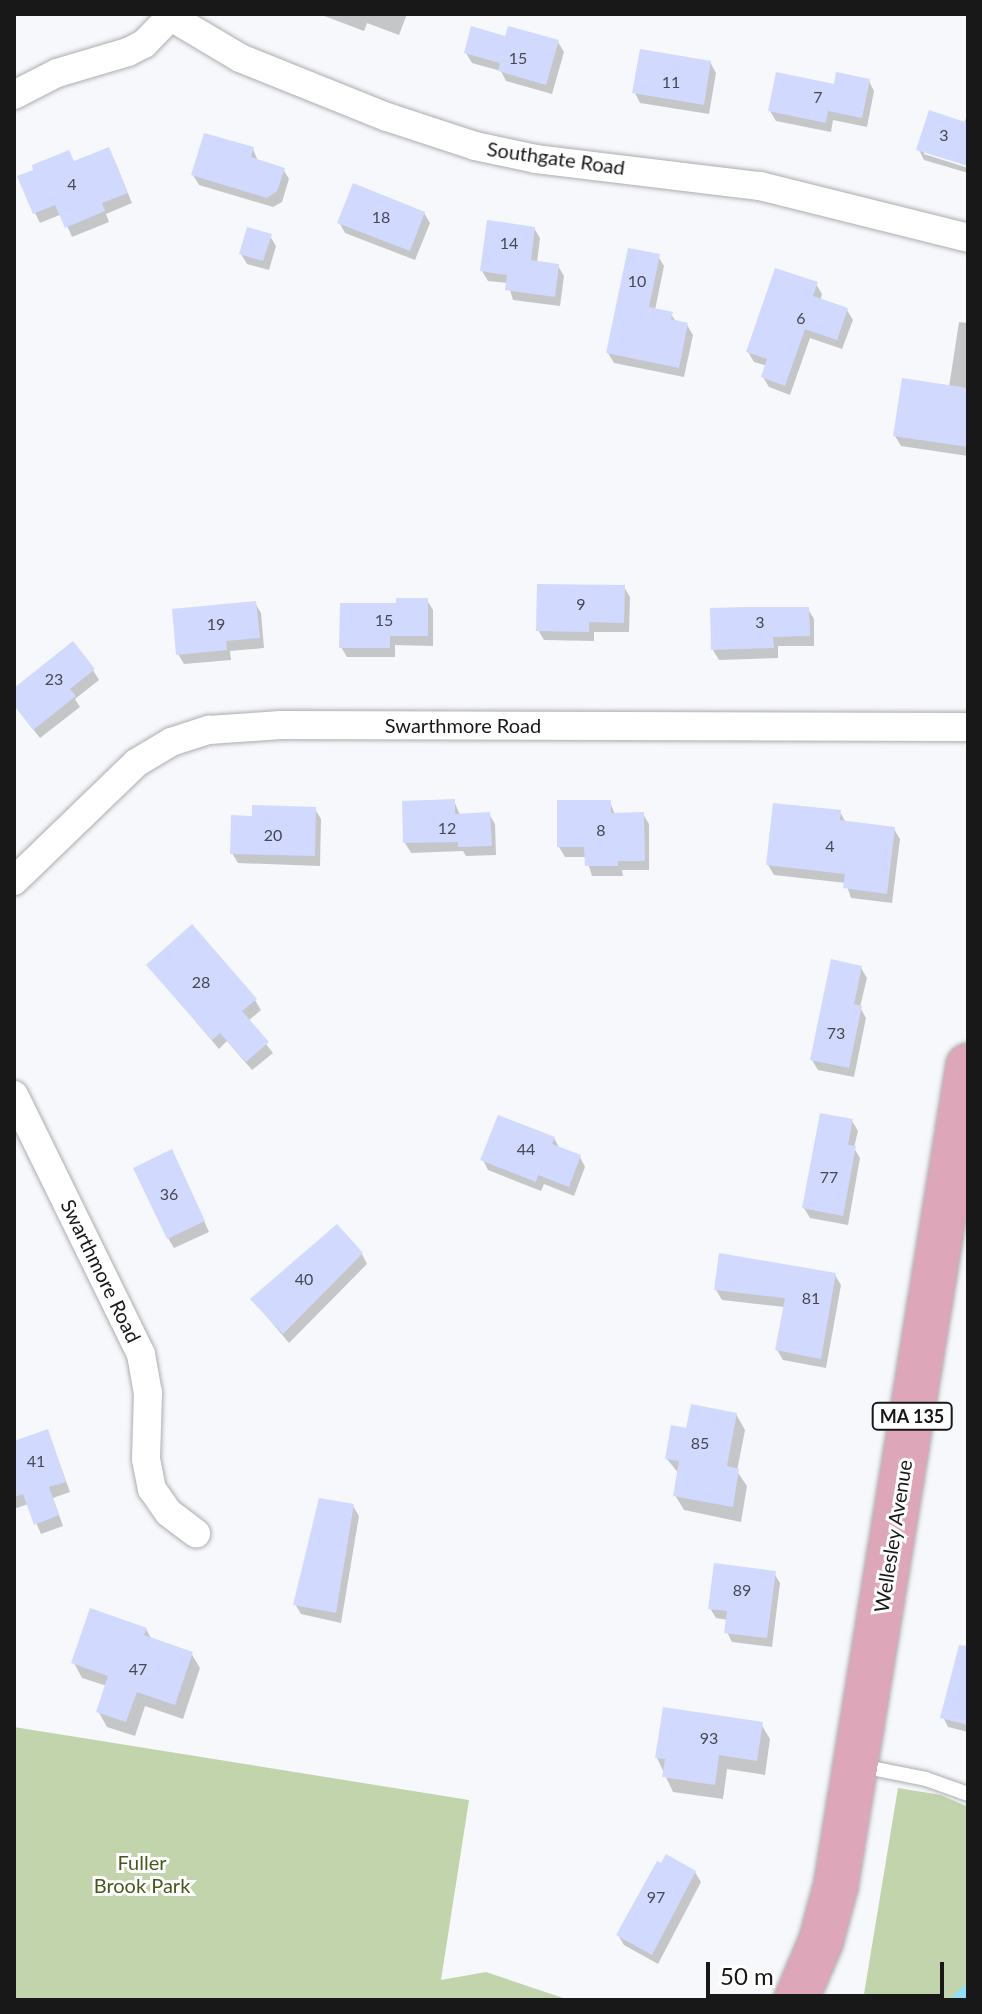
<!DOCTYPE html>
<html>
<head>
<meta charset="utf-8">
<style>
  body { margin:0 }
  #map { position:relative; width:982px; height:2014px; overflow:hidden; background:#f7f8fb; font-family:Lato,sans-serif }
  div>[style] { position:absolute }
  .green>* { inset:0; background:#c2d4ab }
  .shadow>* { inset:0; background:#0003 }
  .stream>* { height:10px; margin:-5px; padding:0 5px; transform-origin:5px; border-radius:5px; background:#90e0f9 }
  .building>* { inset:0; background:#d2d9fe }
  .roads { filter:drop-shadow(0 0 2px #acadb0) drop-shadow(0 0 2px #acadb0) }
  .service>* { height:14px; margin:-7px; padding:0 7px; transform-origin:7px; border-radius:7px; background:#fff }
  .minor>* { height:28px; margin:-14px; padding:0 14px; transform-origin:14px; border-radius:14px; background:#fff }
  .primary>* { height:44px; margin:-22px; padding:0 22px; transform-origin:22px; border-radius:22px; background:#dea7b9 }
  span { translate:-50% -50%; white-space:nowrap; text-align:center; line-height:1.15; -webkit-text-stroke:6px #fff; paint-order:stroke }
  .number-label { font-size:16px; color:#464852 }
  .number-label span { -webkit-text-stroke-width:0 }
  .shield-label span { padding:2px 6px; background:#fff; border:2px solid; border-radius:6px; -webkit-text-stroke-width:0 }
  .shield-label { font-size:18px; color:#181819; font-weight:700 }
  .street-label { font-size:20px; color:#181819 }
  .park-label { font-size:20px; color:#445a1c }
  .frame { position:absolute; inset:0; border:16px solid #181819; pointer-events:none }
  .scale { position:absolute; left:706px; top:1962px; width:238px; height:36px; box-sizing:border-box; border:4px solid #181819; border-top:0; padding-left:10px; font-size:24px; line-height:28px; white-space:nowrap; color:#181819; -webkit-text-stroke:6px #fff; paint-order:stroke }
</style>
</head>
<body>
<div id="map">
  <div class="green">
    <i style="clip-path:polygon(14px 1727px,469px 1800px,441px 1980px,486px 1972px,569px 2000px,14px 2000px)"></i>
    <i style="clip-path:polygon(898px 1788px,941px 1795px,968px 1807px,968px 2000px,863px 2000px)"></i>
  </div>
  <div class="shadow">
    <i style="clip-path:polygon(319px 14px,407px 14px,399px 35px,367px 23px,364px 31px)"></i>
    <i style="clip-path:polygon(507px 38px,558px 42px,564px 52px,552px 94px,506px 81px,501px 71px,472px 63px,466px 53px)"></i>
    <i style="clip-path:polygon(710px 62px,716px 73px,709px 114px,640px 103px,635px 93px)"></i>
    <i style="clip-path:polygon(869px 81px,874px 91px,867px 127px,833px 120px,831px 132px,776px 121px,770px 111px,835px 86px)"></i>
    <i style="clip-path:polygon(968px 112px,968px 164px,924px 150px,924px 154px,968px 168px,968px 173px,924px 160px,919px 150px,964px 124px)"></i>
    <i style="clip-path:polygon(253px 149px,258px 161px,283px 169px,289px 179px,282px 202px,273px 207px,199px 185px,193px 175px)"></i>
    <i style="clip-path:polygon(114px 159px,132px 203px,106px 214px,109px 222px,72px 237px,62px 214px,40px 223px,35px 213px,36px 171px)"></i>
    <i style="clip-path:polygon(424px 213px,430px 223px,415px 260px,345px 233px,339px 222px)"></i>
    <i style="clip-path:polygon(534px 228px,540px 238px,537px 263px,558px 266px,564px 276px,560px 306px,513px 300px,508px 283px,488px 281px,482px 271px)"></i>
    <i style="clip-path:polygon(270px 236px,276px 246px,269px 270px,247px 264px,241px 254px)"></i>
    <i style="clip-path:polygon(658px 256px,664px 266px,655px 310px,671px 314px,676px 322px,687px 325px,693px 335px,684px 377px,614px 363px,608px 353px)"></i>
    <i style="clip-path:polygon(816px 284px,822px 294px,820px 301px,847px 310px,853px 320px,842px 349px,810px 338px,790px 395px,769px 387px,763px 377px,767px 366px,754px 362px,748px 352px)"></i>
    <i style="clip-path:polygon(959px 322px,968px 323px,968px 456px,901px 446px,895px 436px,949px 387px)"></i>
    <i style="clip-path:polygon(624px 587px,630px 597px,629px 632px,594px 632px,594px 641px,544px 640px,538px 630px)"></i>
    <i style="clip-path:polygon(427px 600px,433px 610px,433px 646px,395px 645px,395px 657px,347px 657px,341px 647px,398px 605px)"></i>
    <i style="clip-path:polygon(255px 603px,261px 613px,264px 648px,230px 651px,231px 660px,184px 664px,178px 654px)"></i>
    <i style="clip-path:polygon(808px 609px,814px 619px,814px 646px,778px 646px,778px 658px,719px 660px,713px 650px)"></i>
    <i style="clip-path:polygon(93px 670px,99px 680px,75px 699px,80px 707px,40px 738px,14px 705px,14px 691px)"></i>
    <i style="clip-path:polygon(454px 801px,460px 815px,489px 814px,495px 824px,496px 855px,466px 856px,463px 851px,411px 853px,405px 843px)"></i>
    <i style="clip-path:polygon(610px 802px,615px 815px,643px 814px,649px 824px,649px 870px,622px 870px,623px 876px,592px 876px,586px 857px,565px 857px,559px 847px)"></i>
    <i style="clip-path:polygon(315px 809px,321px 819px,320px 866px,238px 863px,232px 853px)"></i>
    <i style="clip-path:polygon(840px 812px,846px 823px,894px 829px,900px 839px,892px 903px,851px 898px,846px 883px,774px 875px,768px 865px)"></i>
    <i style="clip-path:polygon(148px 965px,255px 1000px,261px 1010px,248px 1021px,273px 1053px,252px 1070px,227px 1041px,219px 1049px)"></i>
    <i style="clip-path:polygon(861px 968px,867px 978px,860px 1007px,866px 1018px,854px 1077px,818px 1070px,812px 1060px)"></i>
    <i style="clip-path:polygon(852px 1121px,858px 1131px,854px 1148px,860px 1158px,848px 1225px,810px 1218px,804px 1208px)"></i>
    <i style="clip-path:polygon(554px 1138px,560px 1149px,580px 1157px,585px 1167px,574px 1196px,544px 1184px,541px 1191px,488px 1170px,483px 1160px)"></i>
    <i style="clip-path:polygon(177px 1162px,209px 1232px,174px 1248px,168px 1238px)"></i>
    <i style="clip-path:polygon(362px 1254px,367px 1264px,289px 1343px,252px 1299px)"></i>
    <i style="clip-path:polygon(835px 1275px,841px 1285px,826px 1368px,783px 1360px,777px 1350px,785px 1307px,722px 1300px,716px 1290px)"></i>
    <i style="clip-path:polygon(736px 1414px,745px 1430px,737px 1471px,747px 1486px,741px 1522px,684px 1510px,675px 1495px,679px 1474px,667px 1459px)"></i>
    <i style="clip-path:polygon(52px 1442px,70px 1492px,53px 1498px,63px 1526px,41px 1534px,28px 1504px,14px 1509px,14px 1443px)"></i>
    <i style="clip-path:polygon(353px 1506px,359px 1516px,341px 1623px,301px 1614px,295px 1604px)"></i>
    <i style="clip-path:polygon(774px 1573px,780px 1583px,772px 1647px,732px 1642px,727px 1632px,728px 1620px,716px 1618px,710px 1608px)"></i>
    <i style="clip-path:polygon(146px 1629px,152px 1640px,191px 1653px,200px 1668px,183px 1719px,145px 1706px,135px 1736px,107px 1727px,98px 1711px,107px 1686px,82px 1678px,74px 1663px)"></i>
    <i style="clip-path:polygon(968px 1687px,968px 1732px,948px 1727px,943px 1717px)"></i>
    <i style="clip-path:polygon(761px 1724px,770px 1739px,765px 1775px,727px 1769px,723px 1799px,673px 1792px,657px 1758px)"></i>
    <i style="clip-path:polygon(695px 1872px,701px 1882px,658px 1964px,624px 1945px,618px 1935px)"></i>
  </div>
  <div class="stream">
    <i style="left:956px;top:2000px;width:16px;rotate:-43deg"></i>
  </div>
  <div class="building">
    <i style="clip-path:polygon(471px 26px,505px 36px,508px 26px,559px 40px,546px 85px,498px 71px,500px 63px,464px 53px)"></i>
    <i style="clip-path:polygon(640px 49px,711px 61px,704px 105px,632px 93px)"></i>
    <i style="clip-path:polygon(776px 72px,834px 84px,836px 72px,870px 79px,862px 118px,828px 111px,826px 123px,768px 111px)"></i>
    <i style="clip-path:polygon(929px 110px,968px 123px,968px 166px,916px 150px)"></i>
    <i style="clip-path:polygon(204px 133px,254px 147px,251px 157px,285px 168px,277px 191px,267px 198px,191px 175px)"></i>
    <i style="clip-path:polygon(109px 147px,128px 193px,102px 203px,105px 211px,65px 228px,55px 205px,33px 214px,17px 176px,33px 170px,32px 165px,69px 150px,74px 161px)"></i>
    <i style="clip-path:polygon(353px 183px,425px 212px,410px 251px,337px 223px)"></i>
    <i style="clip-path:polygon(487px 220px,535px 227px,531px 260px,559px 264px,555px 297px,505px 290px,507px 275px,480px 271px)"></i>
    <i style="clip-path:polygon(247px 227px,272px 234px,263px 261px,239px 254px)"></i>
    <i style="clip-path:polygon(628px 248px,660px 254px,649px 307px,673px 312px,671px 319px,688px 323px,679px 368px,606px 353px)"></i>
    <i style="clip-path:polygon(775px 268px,818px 282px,813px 296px,848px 308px,837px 340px,805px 329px,785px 386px,761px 377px,767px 359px,746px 352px)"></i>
    <i style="clip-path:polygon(902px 378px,968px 388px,968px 447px,893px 436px)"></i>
    <i style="clip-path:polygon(537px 584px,625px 585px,624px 623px,589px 622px,589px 632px,536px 631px)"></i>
    <i style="clip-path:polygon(396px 598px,428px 598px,428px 636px,390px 636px,390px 648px,339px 648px,340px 603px,396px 603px)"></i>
    <i style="clip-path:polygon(256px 601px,260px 638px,226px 641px,227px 650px,176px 655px,172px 609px)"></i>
    <i style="clip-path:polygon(746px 607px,809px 607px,810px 636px,773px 637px,774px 648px,711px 650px,710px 608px)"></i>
    <i style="clip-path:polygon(73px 641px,95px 669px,70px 689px,76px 696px,33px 730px,14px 705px,14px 688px)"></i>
    <i style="clip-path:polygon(455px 799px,455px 814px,490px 812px,492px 846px,458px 847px,458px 842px,403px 843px,402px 801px)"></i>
    <i style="clip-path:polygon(557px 800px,611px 800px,611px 813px,644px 812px,645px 861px,618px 861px,618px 866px,585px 866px,584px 847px,557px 847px)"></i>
    <i style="clip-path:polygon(773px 803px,841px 810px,840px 820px,895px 827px,887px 894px,843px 888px,845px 874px,766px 865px)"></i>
    <i style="clip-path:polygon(252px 805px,316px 807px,315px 856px,230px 854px,231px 815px,252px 816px)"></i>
    <i style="clip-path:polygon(192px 924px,257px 999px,242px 1011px,269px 1042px,246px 1062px,220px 1033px,212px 1040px,146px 965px)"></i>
    <i style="clip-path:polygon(831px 959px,862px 966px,854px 1004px,862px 1006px,849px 1068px,810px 1060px)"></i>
    <i style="clip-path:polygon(820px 1113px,853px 1119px,848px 1145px,856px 1146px,843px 1216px,802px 1208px)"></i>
    <i style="clip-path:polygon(498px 1115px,555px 1137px,552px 1144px,581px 1155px,569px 1187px,538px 1175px,536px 1182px,480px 1160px)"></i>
    <i style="clip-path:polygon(172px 1149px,205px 1221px,167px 1239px,133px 1168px)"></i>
    <i style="clip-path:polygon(337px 1224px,363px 1253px,283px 1334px,250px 1299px)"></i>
    <i style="clip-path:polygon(719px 1253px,836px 1273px,821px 1359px,775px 1350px,785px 1298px,714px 1290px)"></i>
    <i style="clip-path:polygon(691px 1404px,737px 1413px,727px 1466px,739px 1469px,733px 1507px,673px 1496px,679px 1461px,665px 1459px,671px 1425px,686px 1428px)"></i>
    <i style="clip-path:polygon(48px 1429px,66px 1482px,49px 1487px,59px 1515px,34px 1525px,23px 1494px,14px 1497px,14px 1441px)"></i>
    <i style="clip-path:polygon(319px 1498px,354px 1504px,336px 1613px,293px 1605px)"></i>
    <i style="clip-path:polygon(714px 1563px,776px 1571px,767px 1638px,724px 1633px,727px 1611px,708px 1609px)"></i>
    <i style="clip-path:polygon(90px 1608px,147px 1628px,144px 1635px,193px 1652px,175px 1705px,137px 1692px,126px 1722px,96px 1712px,108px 1676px,71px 1663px)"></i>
    <i style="clip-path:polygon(959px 1645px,968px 1646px,968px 1725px,940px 1718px)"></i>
    <i style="clip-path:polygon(663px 1707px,763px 1722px,757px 1761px,719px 1755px,715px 1785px,662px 1777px,665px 1759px,655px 1758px)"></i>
    <i style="clip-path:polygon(666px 1854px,696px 1871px,652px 1955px,616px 1935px,657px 1861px,661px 1863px)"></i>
  </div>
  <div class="roads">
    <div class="service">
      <i style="left:861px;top:1766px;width:66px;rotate:11.3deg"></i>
      <i style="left:926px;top:1779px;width:45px;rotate:19.7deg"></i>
    </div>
    <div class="minor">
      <i style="left:166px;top:14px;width:86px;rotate:30.7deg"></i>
      <i style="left:240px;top:58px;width:158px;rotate:21.9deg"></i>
      <i style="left:387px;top:117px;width:93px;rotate:18.2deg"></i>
      <i style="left:475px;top:146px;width:62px;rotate:12deg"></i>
      <i style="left:536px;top:159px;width:226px;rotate:6.9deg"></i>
      <i style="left:760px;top:186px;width:214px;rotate:14deg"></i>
      <i style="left:14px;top:95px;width:48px;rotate:-27.1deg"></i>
      <i style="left:57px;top:73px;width:74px;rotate:-16.5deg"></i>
      <i style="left:128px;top:52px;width:18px;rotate:-27deg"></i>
      <i style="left:144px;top:44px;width:37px;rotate:-46deg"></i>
      <i style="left:14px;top:881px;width:170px;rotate:-44deg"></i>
      <i style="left:136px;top:763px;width:41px;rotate:-31deg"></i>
      <i style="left:171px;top:742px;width:40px;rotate:-18deg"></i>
      <i style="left:209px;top:730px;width:72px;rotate:-4deg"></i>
      <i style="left:281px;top:725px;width:687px;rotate:0.17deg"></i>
      <i style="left:14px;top:1095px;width:288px;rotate:63.9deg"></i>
      <i style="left:141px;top:1354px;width:39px;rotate:80deg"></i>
      <i style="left:148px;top:1392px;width:67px;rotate:91.7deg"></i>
      <i style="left:146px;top:1459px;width:31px;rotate:79deg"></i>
      <i style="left:152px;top:1489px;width:29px;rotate:55deg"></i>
      <i style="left:169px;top:1513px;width:34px;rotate:37deg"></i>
    </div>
    <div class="primary">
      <i style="left:796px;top:2000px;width:64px;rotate:-67deg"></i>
      <i style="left:821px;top:1941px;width:58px;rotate:-75deg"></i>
      <i style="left:836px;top:1885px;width:830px;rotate:-80.84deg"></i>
    </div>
  </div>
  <div class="number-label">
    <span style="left:518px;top:58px">15</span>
    <span style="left:671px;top:82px">11</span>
    <span style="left:818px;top:97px">7</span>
    <span style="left:944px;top:135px">3</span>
    <span style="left:72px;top:184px">4</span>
    <span style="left:381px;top:217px">18</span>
    <span style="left:509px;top:243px">14</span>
    <span style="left:637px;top:281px">10</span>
    <span style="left:801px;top:318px">6</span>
    <span style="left:581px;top:604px">9</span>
    <span style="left:384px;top:620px">15</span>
    <span style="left:760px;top:622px">3</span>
    <span style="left:216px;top:624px">19</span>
    <span style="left:54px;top:679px">23</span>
    <span style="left:447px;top:828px">12</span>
    <span style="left:601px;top:830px">8</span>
    <span style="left:273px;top:835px">20</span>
    <span style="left:830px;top:846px">4</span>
    <span style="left:201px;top:982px">28</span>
    <span style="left:836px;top:1033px">73</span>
    <span style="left:526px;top:1149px">44</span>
    <span style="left:829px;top:1177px">77</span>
    <span style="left:169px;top:1194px">36</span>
    <span style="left:304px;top:1279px">40</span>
    <span style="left:811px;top:1298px">81</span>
    <span style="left:700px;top:1443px">85</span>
    <span style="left:36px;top:1461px">41</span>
    <span style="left:742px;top:1590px">89</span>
    <span style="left:138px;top:1669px">47</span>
    <span style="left:709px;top:1738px">93</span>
    <span style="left:656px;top:1897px">97</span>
  </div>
  <div class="shield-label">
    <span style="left:912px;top:1416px">MA 135</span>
  </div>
  <div class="street-label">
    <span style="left:556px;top:158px;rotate:8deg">Southgate Road</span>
    <span style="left:463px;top:725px">Swarthmore Road</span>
    <span style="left:101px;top:1271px;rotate:64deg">Swarthmore Road</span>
    <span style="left:893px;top:1536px;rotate:-81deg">Wellesley Avenue</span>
  </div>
  <div class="park-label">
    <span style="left:142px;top:1874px">Fuller<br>Brook Park</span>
  </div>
  <div class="frame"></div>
  <div class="scale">50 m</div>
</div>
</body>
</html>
